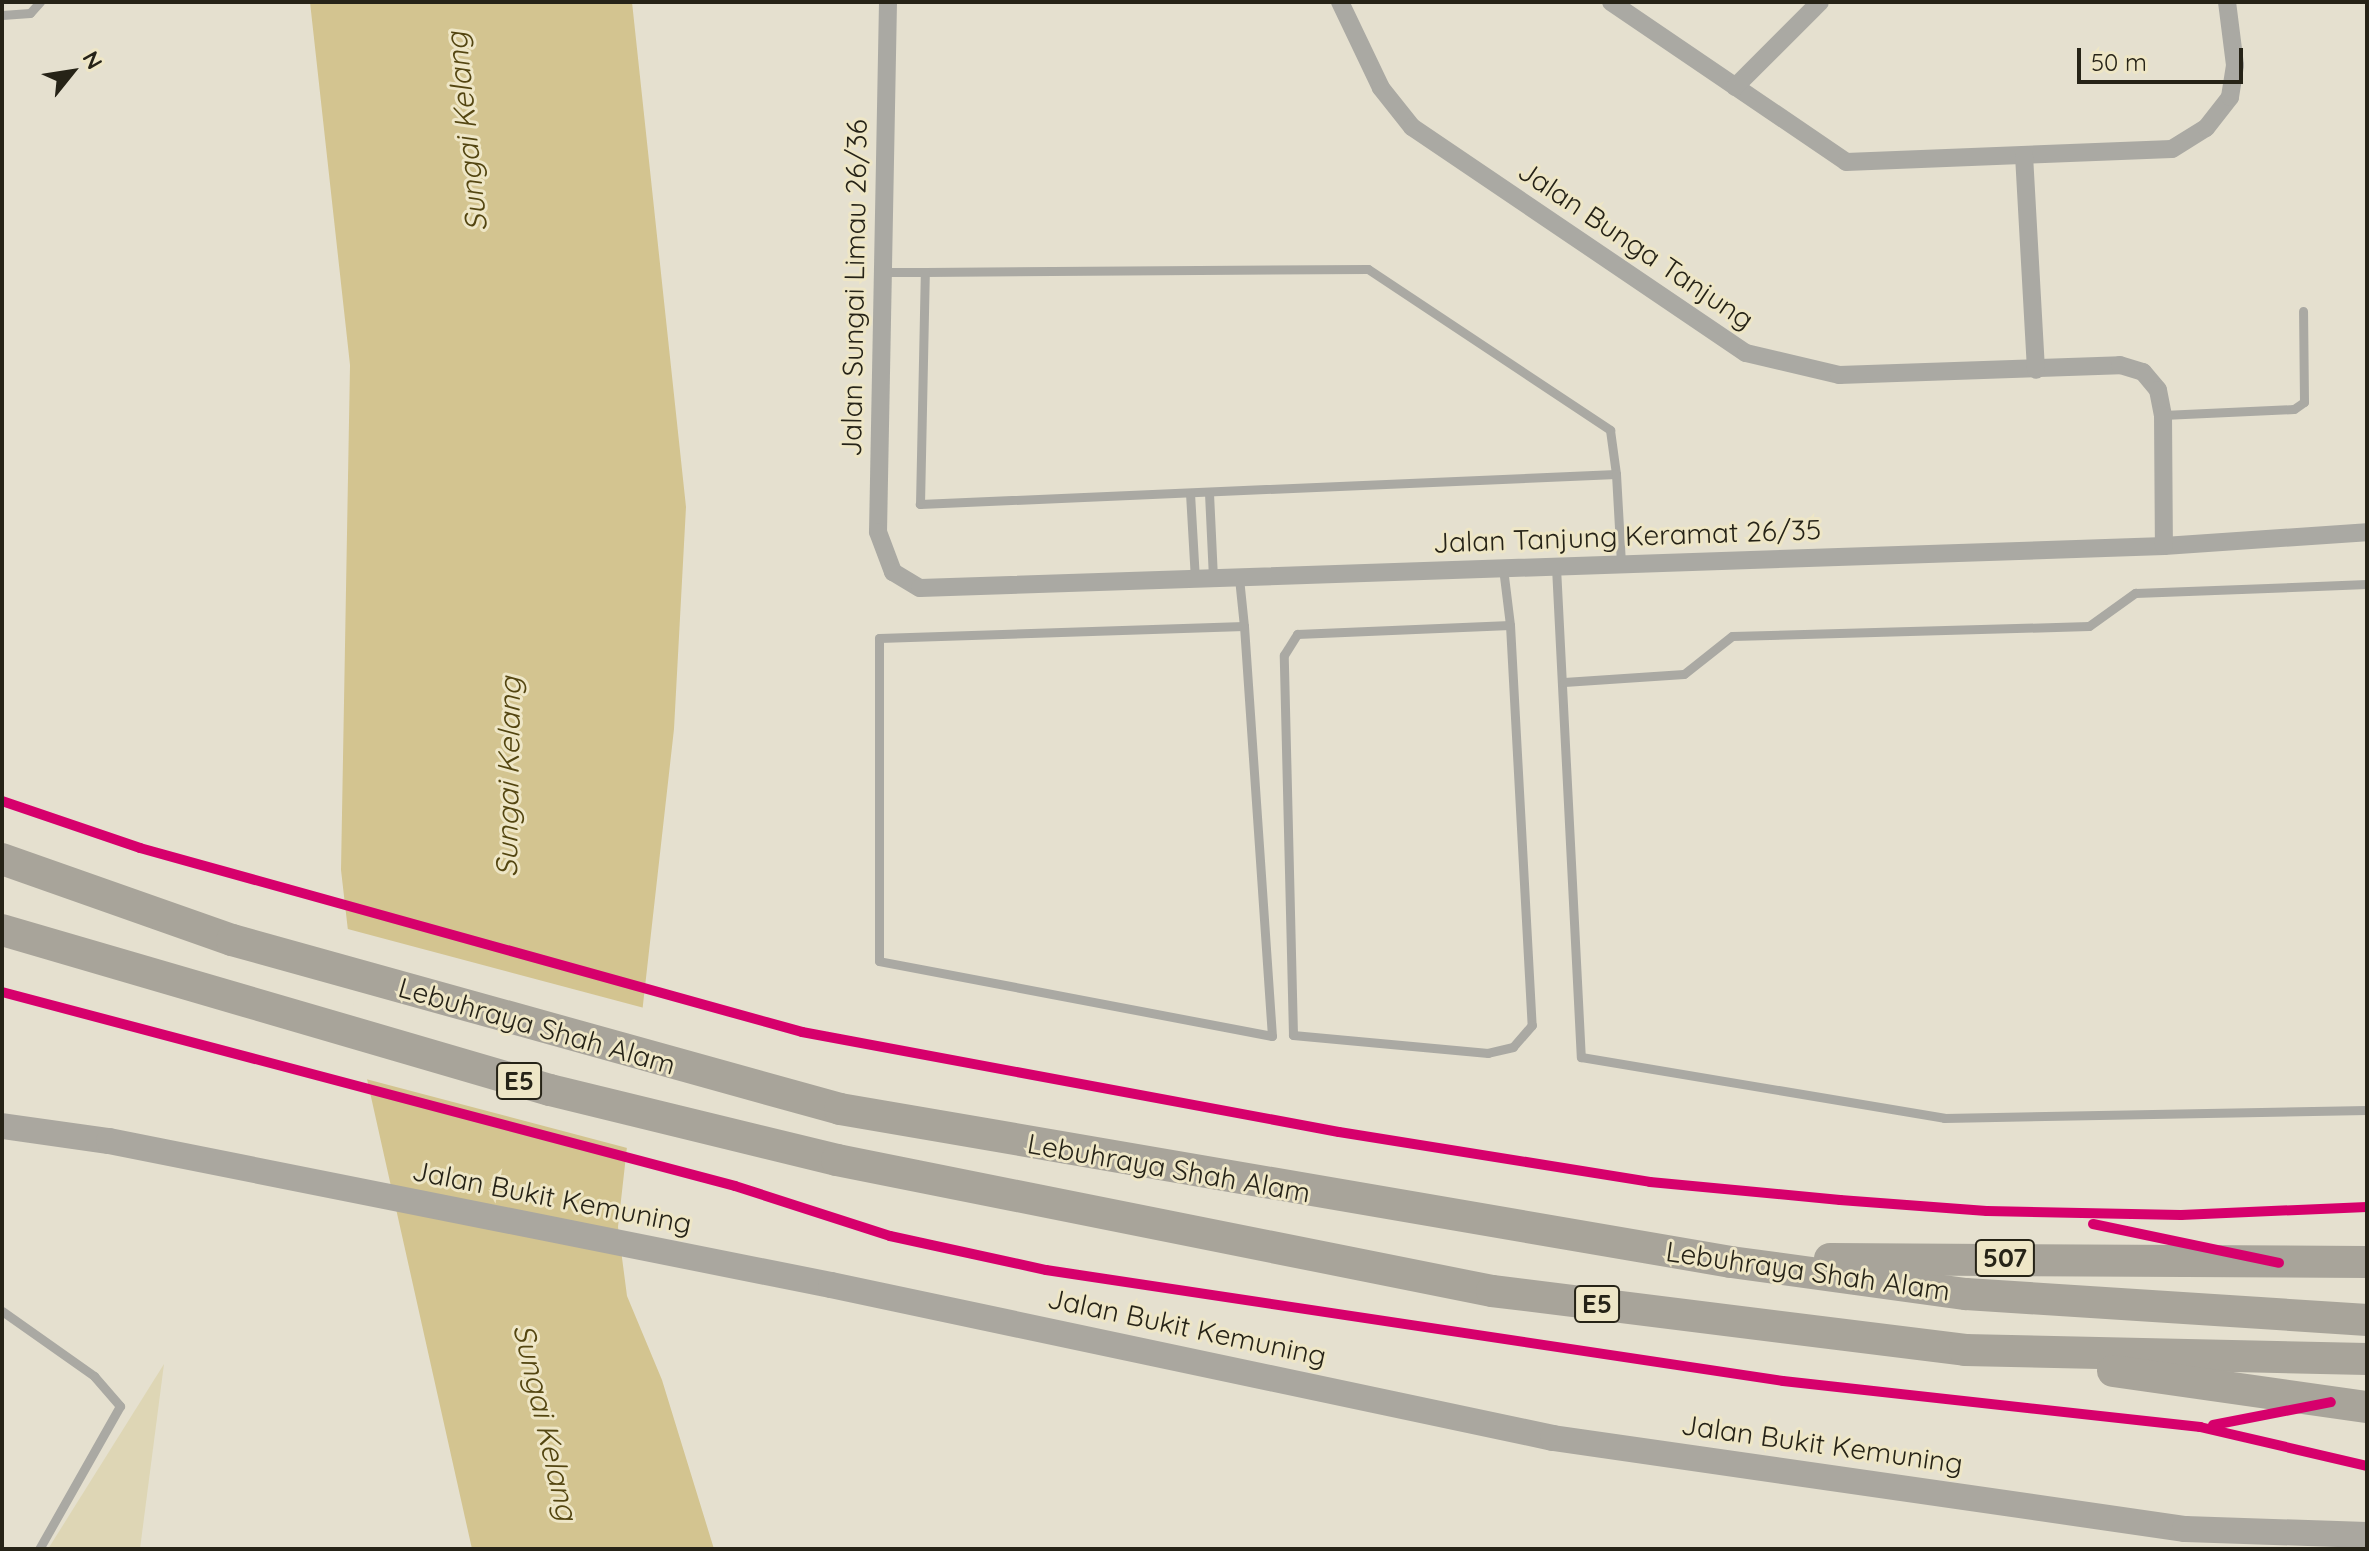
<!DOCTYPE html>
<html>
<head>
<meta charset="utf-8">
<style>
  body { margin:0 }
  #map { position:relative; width:2369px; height:1551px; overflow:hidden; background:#e5e0cf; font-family:Quicksand,sans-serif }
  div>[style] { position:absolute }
  .green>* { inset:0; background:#ded6b5 }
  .water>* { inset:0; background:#d3c490 }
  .pier>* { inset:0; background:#e5e0cf }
  .lane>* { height:9px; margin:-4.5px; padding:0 4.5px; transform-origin:4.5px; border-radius:4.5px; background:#aaa9a3 }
  .street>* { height:18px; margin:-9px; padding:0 9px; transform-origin:9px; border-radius:9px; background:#aaa9a3 }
  .secondary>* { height:26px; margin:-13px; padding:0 13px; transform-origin:13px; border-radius:13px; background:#aaa79f }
  .highway>* { height:32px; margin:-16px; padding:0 16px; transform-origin:16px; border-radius:16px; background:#a8a49a }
  .cycleway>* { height:10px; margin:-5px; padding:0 5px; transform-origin:5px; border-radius:5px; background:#d6006c }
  span { translate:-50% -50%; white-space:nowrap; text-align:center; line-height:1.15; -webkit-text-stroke:6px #eee6c6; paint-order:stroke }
  .shield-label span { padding:2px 6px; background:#eee6c6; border:2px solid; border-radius:6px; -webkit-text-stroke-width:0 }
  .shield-label { font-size:26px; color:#262317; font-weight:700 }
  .street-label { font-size:28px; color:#262317 }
  .water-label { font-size:30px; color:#534510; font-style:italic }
  .frame { position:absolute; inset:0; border:4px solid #262317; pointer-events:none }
  .north { position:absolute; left:32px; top:32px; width:80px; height:80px; -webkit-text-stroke:6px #eee6c6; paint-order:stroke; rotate:60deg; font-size:22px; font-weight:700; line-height:32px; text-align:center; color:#262317 }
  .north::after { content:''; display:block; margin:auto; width:28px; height:36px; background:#262317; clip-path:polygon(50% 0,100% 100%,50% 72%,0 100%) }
  .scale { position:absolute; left:2077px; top:48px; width:166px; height:36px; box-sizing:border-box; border:4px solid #262317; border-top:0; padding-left:10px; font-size:24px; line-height:28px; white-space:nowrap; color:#262317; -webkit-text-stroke:6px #eee6c6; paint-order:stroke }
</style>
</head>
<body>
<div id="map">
  <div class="green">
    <i style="clip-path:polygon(164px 1364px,140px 1549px,48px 1549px)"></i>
  </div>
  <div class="water">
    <i style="clip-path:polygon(310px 2px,632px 2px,686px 507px,674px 729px,618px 1227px,627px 1296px,662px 1380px,714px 1549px,472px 1549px,363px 1061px,341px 870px,350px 365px)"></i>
  </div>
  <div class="pier">
    <i style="clip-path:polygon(344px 928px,648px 1009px,631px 1149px,362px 1078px)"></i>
  </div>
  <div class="lane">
    <i style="left:2px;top:15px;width:28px;rotate:-4deg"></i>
    <i style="left:30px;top:13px;width:15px;rotate:-48deg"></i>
    <i style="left:1368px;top:269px;width:291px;rotate:33.6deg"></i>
    <i style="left:1610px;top:430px;width:44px;rotate:82.2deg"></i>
    <i style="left:1616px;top:474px;width:697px;rotate:177.53deg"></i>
    <i style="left:920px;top:504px;width:232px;rotate:-88.8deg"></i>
    <i style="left:925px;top:272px;width:443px;rotate:-0.4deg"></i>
    <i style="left:883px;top:272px;width:42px"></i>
    <i style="left:2163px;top:415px;width:131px;rotate:-2.6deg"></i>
    <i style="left:2294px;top:409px;width:12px;rotate:-35deg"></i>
    <i style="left:2304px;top:402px;width:91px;rotate:-90.6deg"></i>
    <i style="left:1616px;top:474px;width:90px;rotate:86.8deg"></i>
    <i style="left:1190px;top:493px;width:86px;rotate:86.7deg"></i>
    <i style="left:1209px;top:493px;width:85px;rotate:87.3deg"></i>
    <i style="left:1556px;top:567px;width:491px;rotate:87.1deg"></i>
    <i style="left:1581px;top:1057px;width:368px;rotate:9.5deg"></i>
    <i style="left:1944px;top:1118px;width:423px;rotate:-1.1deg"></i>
    <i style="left:1503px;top:568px;width:57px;rotate:83deg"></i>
    <i style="left:1239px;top:578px;width:48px;rotate:84.1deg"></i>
    <i style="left:1510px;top:625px;width:401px;rotate:86.9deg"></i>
    <i style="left:1532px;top:1025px;width:29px;rotate:131deg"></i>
    <i style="left:1513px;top:1047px;width:26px;rotate:167deg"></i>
    <i style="left:1488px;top:1053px;width:196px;rotate:-174.7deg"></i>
    <i style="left:1293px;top:1035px;width:380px;rotate:-91.4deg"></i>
    <i style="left:1284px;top:655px;width:25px;rotate:-58deg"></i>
    <i style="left:1297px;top:634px;width:213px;rotate:-2.4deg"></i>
    <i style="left:1244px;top:626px;width:411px;rotate:86.1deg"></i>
    <i style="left:1272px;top:1036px;width:400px;rotate:-169.2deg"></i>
    <i style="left:879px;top:961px;width:323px;rotate:-90deg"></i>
    <i style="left:879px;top:638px;width:365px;rotate:-1.9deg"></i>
    <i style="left:1564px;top:682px;width:120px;rotate:-3.8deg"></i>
    <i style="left:1684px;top:674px;width:61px;rotate:-38.4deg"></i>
    <i style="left:1732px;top:636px;width:357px;rotate:-1.6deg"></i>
    <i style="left:2089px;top:626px;width:57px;rotate:-35.7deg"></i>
    <i style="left:2135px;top:593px;width:232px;rotate:-2.2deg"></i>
    <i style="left:2px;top:1311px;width:113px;rotate:35.2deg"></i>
    <i style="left:94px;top:1376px;width:40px;rotate:49deg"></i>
    <i style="left:120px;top:1406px;width:164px;rotate:119.5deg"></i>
  </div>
  <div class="street">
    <i style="left:888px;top:2px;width:530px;rotate:91.08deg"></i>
    <i style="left:878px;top:532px;width:43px;rotate:69.4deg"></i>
    <i style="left:893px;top:572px;width:31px;rotate:31deg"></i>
    <i style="left:920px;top:588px;width:1245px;rotate:-1.93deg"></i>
    <i style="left:2164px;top:546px;width:203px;rotate:-3.9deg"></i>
    <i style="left:1340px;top:2px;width:95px;rotate:64.5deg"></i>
    <i style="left:1381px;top:88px;width:50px;rotate:51.5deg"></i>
    <i style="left:1412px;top:127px;width:403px;rotate:34.1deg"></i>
    <i style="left:1746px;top:353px;width:96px;rotate:13.3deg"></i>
    <i style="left:1839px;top:375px;width:281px;rotate:-2deg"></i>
    <i style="left:2120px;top:365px;width:24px;rotate:17deg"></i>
    <i style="left:2143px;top:372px;width:23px;rotate:50deg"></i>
    <i style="left:2158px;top:390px;width:25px;rotate:79deg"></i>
    <i style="left:2163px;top:415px;width:131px;rotate:89.6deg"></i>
    <i style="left:1611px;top:2px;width:284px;rotate:34.2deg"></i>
    <i style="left:1846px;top:162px;width:326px;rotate:-2.3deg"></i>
    <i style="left:2172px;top:149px;width:40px;rotate:-32deg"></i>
    <i style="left:2206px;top:128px;width:39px;rotate:-52deg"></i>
    <i style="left:2230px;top:97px;width:32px;rotate:-81deg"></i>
    <i style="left:2235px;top:65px;width:64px;rotate:-97.2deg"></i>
    <i style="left:1735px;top:87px;width:120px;rotate:-45deg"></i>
    <i style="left:2024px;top:155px;width:215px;rotate:86.8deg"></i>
  </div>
  <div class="secondary">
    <i style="left:2px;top:1126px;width:108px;rotate:8deg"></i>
    <i style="left:109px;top:1141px;width:736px;rotate:11.28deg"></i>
    <i style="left:831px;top:1285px;width:738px;rotate:11.96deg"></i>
    <i style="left:1553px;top:1438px;width:639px;rotate:8.19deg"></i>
    <i style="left:2185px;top:1529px;width:182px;rotate:1.9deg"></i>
  </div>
  <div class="highway">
    <i style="left:2px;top:859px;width:244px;rotate:19.4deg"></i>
    <i style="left:232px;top:940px;width:631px;rotate:15.53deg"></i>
    <i style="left:840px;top:1109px;width:904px;rotate:9.74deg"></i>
    <i style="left:1731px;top:1262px;width:237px;rotate:7.8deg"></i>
    <i style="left:1966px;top:1294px;width:402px;rotate:3.7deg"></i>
    <i style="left:2px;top:930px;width:571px;rotate:16.28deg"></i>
    <i style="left:550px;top:1090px;width:295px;rotate:13.7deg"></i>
    <i style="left:837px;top:1160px;width:668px;rotate:11.31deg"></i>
    <i style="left:1492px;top:1291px;width:477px;rotate:7.1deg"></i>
    <i style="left:1965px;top:1350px;width:402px;rotate:1.3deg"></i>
    <i style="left:1830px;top:1259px;width:537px;rotate:0.32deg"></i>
    <i style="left:2113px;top:1371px;width:257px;rotate:8.1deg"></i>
  </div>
  <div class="cycleway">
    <i style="left:2px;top:801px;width:146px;rotate:18.8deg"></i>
    <i style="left:140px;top:848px;width:687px;rotate:15.53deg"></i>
    <i style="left:802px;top:1032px;width:546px;rotate:10.55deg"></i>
    <i style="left:1339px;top:1132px;width:315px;rotate:9.1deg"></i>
    <i style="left:1650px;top:1182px;width:191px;rotate:5.4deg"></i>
    <i style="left:1840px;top:1200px;width:147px;rotate:4.3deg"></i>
    <i style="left:1987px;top:1211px;width:194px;rotate:1.2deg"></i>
    <i style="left:2181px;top:1215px;width:186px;rotate:-2.5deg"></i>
    <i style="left:2px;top:992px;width:758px;rotate:14.82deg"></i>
    <i style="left:735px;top:1186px;width:163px;rotate:17.9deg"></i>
    <i style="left:890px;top:1236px;width:160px;rotate:12.3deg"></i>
    <i style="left:1046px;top:1270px;width:745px;rotate:8.56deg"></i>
    <i style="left:1783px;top:1381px;width:420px;rotate:6.3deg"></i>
    <i style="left:2200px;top:1427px;width:171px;rotate:13.1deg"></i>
    <i style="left:2093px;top:1224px;width:190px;rotate:11.8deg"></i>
    <i style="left:2213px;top:1425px;width:120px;rotate:-11deg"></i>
  </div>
  <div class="shield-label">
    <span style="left:519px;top:1081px">E5</span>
    <span style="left:2005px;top:1258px">507</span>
    <span style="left:1597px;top:1304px">E5</span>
  </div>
  <div class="street-label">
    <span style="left:1636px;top:245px;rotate:34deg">Jalan Bunga Tanjung</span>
    <span style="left:854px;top:288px;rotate:-89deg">Jalan Sungai Limau 26/36</span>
    <span style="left:1627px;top:536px;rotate:-2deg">Jalan Tanjung Keramat 26/35</span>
    <span style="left:537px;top:1026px;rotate:16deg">Lebuhraya Shah Alam</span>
    <span style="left:1169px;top:1168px;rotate:10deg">Lebuhraya Shah Alam</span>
    <span style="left:552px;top:1197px;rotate:11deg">Jalan Bukit Kemuning</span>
    <span style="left:1808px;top:1271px;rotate:8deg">Lebuhraya Shah Alam</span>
    <span style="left:1187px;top:1327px;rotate:12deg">Jalan Bukit Kemuning</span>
    <span style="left:1822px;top:1444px;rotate:8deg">Jalan Bukit Kemuning</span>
  </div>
  <div class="water-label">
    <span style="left:466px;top:132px;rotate:-96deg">Sungai Kelang</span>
    <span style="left:508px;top:777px;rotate:-89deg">Sungai Kelang</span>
    <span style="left:546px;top:1422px;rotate:77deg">Sungai Kelang</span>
  </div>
  <div class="frame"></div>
  <div class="north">N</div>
  <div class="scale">50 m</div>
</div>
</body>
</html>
